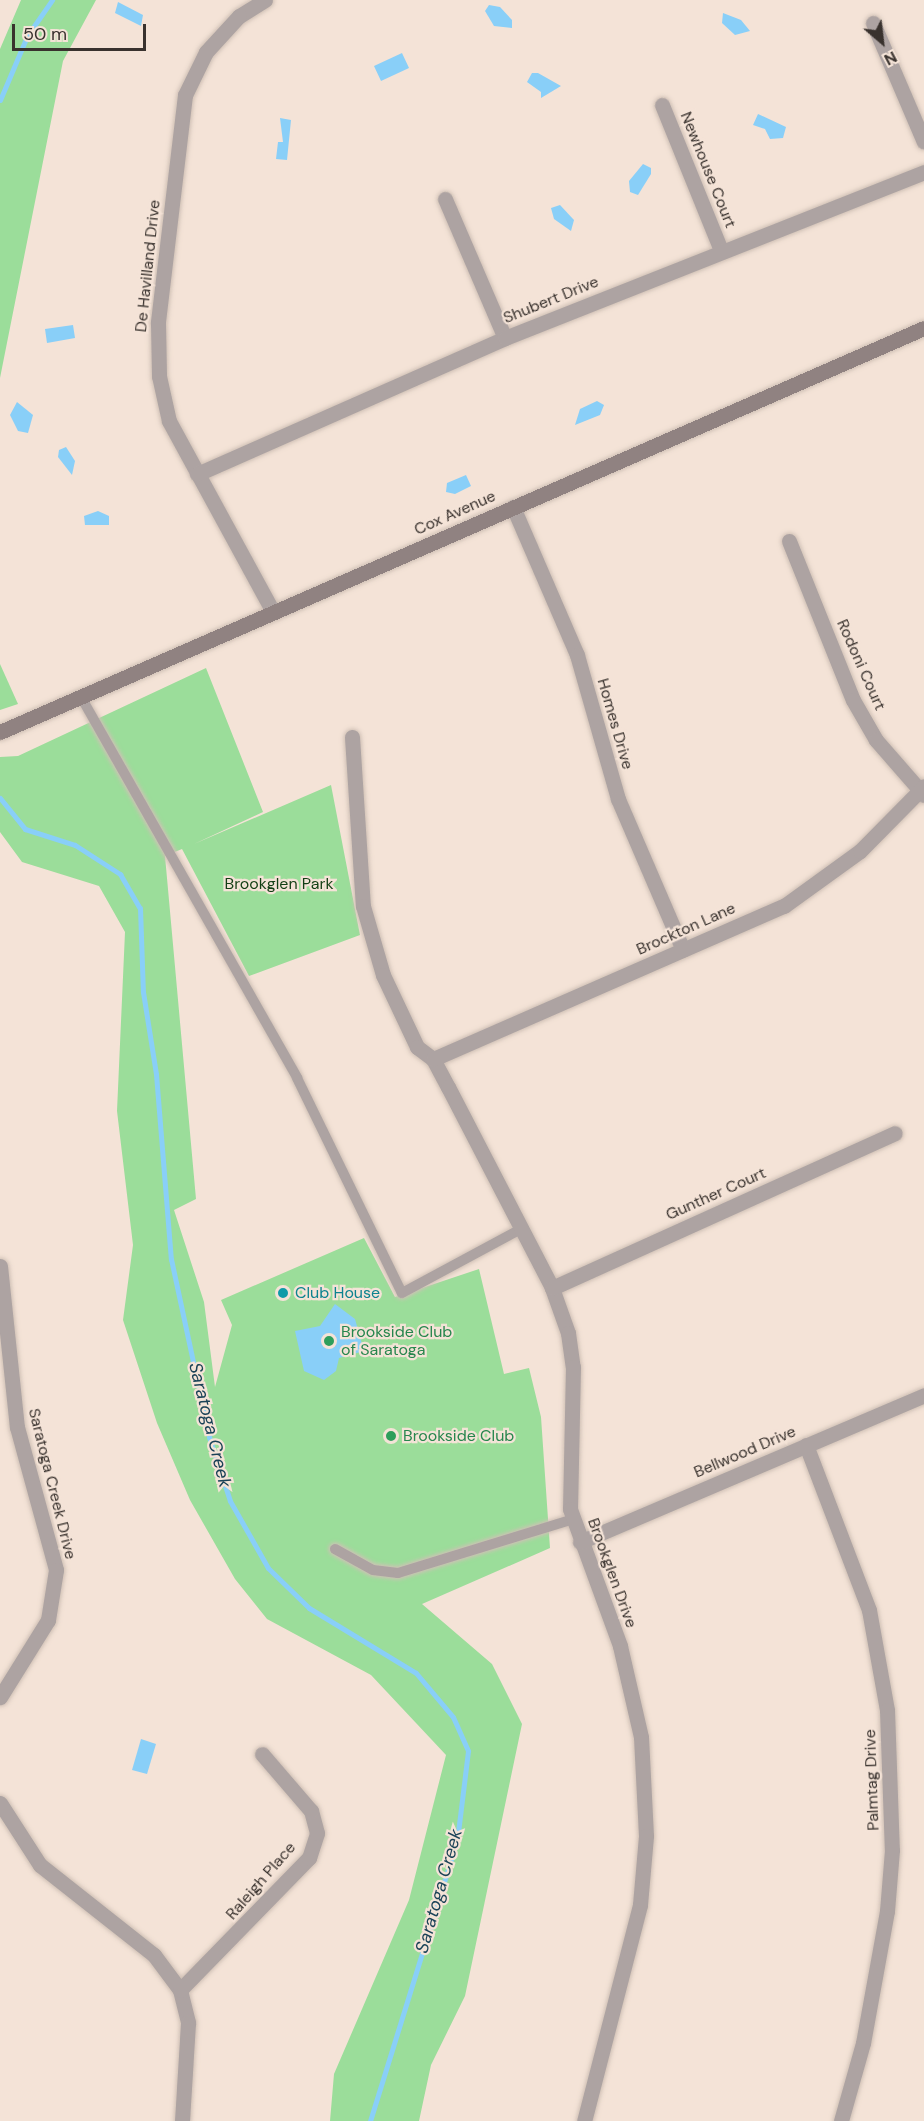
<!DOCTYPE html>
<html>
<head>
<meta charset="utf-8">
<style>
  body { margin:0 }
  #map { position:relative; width:924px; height:2121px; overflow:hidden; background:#f4e3d7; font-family:"DM Sans",sans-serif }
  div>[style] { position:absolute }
  .green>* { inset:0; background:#9bdd9a }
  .water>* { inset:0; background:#89cff8 }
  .stream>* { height:5px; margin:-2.5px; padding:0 2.5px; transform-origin:2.5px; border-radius:2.5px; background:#89cff8 }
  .roads { filter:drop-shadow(0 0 2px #cfc0b5) drop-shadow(0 0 2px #cfc0b5) }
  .lane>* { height:10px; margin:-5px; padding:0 5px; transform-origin:5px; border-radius:5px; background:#ada3a2 }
  .street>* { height:15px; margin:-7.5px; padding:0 7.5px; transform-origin:7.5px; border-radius:7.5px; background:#ada3a2 }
  .secondary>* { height:15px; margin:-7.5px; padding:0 7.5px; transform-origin:7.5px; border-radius:7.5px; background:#908281 }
  .dots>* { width:16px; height:16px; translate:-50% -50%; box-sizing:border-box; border:3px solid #f4e3d7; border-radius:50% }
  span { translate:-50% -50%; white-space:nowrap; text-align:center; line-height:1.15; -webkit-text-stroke:4.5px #f4e3d7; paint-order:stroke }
  .street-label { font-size:16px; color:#39322e }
  .park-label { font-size:16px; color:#123f14 }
  .culture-label { font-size:16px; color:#0d838f }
  .left { translate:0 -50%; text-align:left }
  .leisure-label { font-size:16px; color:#27864d }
  .water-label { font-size:18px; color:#1a4257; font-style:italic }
  .north { position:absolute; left:852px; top:12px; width:60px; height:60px; -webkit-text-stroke:4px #f4e3d7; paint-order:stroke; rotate:152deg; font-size:16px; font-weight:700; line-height:24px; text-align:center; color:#39322e }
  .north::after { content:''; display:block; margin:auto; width:21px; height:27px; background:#39322e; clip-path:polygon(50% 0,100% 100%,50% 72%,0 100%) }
  .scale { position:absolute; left:12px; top:24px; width:134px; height:27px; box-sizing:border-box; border:3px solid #39322e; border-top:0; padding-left:8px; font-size:18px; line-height:21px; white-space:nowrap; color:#39322e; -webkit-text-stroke:4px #f4e3d7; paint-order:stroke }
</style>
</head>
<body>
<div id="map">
  <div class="green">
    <i style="clip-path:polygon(21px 0,96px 0,63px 61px,0 378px,0 49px)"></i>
    <i style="clip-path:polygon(0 664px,18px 704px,0 710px)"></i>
    <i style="clip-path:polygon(206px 668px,263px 812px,194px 844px,331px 785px,360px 935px,249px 976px,182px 849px,165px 856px,196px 1199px,174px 1210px,204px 1302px,215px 1387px,232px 1325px,221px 1300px,364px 1238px,395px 1297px,479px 1269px,504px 1374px,529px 1368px,541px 1417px,550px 1548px,422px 1604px,492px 1664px,522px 1724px,465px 1996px,431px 2065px,419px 2121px,330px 2121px,334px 2074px,409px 1900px,446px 1755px,371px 1675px,267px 1619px,235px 1579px,190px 1500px,157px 1423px,123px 1320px,133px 1245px,117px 1111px,125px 932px,99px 886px,22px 862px,0 832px,0 757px,18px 756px)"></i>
  </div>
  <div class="water">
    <i style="clip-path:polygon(118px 2px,143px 15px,141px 26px,115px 13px)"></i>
    <i style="clip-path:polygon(489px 5px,500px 7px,512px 20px,512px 28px,494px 26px,485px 11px)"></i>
    <i style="clip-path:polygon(723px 13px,741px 20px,750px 31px,735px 35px,722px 23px)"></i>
    <i style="clip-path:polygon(402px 53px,409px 68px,381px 81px,374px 66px)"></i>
    <i style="clip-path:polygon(532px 73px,538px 73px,561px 86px,541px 98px,541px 92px,527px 82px)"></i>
    <i style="clip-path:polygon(758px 114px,786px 127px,783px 138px,770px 139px,765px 129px,753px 125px)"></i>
    <i style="clip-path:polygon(280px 118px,291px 120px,287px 160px,276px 159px,278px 142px,283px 142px)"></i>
    <i style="clip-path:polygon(643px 164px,651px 168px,651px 174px,638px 195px,630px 192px,629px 181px)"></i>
    <i style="clip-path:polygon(560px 205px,574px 220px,571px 231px,554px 219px,551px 208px)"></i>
    <i style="clip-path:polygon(73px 325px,75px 338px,47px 343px,45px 329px)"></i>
    <i style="clip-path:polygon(597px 401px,604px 405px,600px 415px,575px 425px,580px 409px)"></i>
    <i style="clip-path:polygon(17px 402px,33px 415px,28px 433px,18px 431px,10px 415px)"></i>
    <i style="clip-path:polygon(66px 447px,75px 461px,72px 475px,58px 457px,59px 450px)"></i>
    <i style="clip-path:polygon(466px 475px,471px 486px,455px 494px,446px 492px,447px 483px)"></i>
    <i style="clip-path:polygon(98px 511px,109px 516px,109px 525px,85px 525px,84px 516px)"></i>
    <i style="clip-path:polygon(335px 1304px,355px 1319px,364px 1351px,339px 1358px,336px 1371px,324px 1380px,304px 1371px,295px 1331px,320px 1326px)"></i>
    <i style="clip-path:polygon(141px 1739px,156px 1744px,147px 1774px,132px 1770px)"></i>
  </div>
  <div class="stream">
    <i style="left:0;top:100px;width:69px;rotate:-67.1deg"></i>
    <i style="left:27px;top:36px;width:44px;rotate:-55.2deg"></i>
    <i style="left:0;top:798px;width:40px;rotate:51deg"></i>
    <i style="left:25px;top:829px;width:52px;rotate:17.7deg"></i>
    <i style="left:75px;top:845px;width:54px;rotate:32.8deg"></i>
    <i style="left:120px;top:874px;width:39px;rotate:60deg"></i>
    <i style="left:140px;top:908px;width:84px;rotate:88deg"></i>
    <i style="left:143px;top:992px;width:83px;rotate:81deg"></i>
    <i style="left:156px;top:1074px;width:186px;rotate:85.4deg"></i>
    <i style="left:171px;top:1259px;width:182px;rotate:77.9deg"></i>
    <i style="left:209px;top:1437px;width:67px;rotate:71.8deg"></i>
    <i style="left:230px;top:1501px;width:77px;rotate:60.4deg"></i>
    <i style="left:268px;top:1568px;width:57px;rotate:44.3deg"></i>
    <i style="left:309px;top:1608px;width:125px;rotate:31.3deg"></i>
    <i style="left:416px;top:1673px;width:57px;rotate:49.9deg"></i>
    <i style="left:453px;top:1717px;width:37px;rotate:66deg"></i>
    <i style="left:468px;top:1751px;width:90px;rotate:97deg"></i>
    <i style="left:457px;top:1840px;width:294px;rotate:107.2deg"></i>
  </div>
  <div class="roads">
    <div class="lane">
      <i style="left:81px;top:697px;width:438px;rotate:60.4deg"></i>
      <i style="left:297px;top:1078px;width:239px;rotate:64deg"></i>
      <i style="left:402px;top:1293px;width:135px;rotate:-28.3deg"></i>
      <i style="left:335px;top:1549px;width:43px;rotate:28.9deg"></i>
      <i style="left:373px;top:1570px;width:25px;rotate:7deg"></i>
      <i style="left:398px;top:1573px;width:183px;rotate:-17.1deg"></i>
    </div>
    <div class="street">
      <i style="left:265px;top:0;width:31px;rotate:148deg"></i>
      <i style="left:239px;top:16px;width:49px;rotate:132.5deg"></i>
      <i style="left:206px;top:52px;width:48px;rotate:116deg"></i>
      <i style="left:185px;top:95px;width:230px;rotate:96.8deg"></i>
      <i style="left:158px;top:323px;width:53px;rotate:88.9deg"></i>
      <i style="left:159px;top:376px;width:46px;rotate:77.5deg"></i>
      <i style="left:169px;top:421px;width:217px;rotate:61.4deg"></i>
      <i style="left:873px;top:23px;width:129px;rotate:66.8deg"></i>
      <i style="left:662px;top:105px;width:157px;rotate:67.9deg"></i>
      <i style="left:445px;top:199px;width:151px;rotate:66.7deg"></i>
      <i style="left:197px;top:474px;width:337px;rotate:-23.8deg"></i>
      <i style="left:505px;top:338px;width:451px;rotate:-21.6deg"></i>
      <i style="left:513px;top:507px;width:161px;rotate:66.6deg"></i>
      <i style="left:577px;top:655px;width:150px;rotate:74.1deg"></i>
      <i style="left:618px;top:799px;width:164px;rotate:66.7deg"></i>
      <i style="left:789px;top:541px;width:171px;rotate:68.1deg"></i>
      <i style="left:853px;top:700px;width:46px;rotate:60.1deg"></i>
      <i style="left:876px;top:740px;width:73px;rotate:48.9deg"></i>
      <i style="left:352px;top:737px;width:169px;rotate:86.3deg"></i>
      <i style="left:363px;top:906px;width:72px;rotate:73.8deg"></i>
      <i style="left:383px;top:975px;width:80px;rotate:64.7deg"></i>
      <i style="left:417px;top:1047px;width:20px;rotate:37deg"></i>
      <i style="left:433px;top:1059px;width:32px;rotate:62deg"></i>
      <i style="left:448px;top:1087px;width:226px;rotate:62.6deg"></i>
      <i style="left:552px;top:1288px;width:48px;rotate:70.4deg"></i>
      <i style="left:568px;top:1333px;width:34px;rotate:82deg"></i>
      <i style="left:573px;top:1367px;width:142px;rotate:91.2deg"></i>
      <i style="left:570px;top:1509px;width:146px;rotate:69.9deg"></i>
      <i style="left:620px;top:1646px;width:93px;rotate:77deg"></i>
      <i style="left:641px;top:1737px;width:99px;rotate:87.1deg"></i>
      <i style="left:646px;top:1836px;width:69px;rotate:95deg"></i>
      <i style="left:640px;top:1905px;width:223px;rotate:104.5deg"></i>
      <i style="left:433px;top:1059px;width:383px;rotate:-23.6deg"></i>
      <i style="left:784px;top:906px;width:94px;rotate:-35.9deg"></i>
      <i style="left:860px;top:851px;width:91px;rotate:-45.4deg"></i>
      <i style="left:0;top:1266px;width:162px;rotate:84deg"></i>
      <i style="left:17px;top:1427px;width:148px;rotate:74.7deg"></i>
      <i style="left:56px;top:1570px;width:51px;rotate:99.1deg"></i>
      <i style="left:48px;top:1620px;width:91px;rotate:121.9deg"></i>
      <i style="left:552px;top:1288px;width:376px;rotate:-24.3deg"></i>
      <i style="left:806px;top:1445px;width:177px;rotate:69.1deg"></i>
      <i style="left:869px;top:1610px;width:102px;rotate:79.8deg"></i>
      <i style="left:887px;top:1710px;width:140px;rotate:88deg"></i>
      <i style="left:892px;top:1850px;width:61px;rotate:94.7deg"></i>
      <i style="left:887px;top:1911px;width:134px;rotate:100.3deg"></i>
      <i style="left:863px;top:2043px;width:81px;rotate:105.8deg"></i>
      <i style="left:580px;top:1542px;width:374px;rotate:-23.1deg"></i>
      <i style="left:0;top:1803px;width:74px;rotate:57.2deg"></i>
      <i style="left:40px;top:1865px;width:145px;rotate:38.3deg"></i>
      <i style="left:154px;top:1955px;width:44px;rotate:53.4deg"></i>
      <i style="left:180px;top:1990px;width:34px;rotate:76deg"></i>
      <i style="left:188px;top:2023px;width:98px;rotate:93.5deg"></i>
      <i style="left:180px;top:1990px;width:185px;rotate:-45.7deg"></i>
      <i style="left:309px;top:1858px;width:26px;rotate:-72deg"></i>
      <i style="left:317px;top:1833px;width:23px;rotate:-105deg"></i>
      <i style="left:311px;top:1811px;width:75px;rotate:-130.7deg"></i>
    </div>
    <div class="secondary">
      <i style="left:0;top:732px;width:1008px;rotate:-23.62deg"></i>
    </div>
  </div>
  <div class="dots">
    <i style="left:283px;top:1293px;background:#0f9aa8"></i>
    <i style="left:329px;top:1341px;background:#2e9e5b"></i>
    <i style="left:391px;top:1436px;background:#2e9e5b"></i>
  </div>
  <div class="street-label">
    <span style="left:708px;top:170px;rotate:68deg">Newhouse Court</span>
    <span style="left:148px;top:266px;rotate:-84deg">De Havilland Drive</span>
    <span style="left:551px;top:300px;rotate:-22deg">Shubert Drive</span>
    <span style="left:455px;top:513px;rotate:-24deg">Cox Avenue</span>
    <span style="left:861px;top:665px;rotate:66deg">Rodoni Court</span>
    <span style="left:615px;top:724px;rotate:74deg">Homes Drive</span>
    <span style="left:686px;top:929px;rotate:-24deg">Brockton Lane</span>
    <span style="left:716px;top:1194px;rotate:-24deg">Gunther Court</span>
    <span style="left:745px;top:1452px;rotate:-23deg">Bellwood Drive</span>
    <span style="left:52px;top:1484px;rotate:76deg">Saratoga Creek Drive</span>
    <span style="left:612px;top:1573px;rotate:70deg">Brookglen Drive</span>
    <span style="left:872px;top:1780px;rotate:-92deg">Palmtag Drive</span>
    <span style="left:261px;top:1881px;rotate:-49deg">Raleigh Place</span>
  </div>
  <div class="park-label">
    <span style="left:279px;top:884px">Brookglen Park</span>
  </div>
  <div class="culture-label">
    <span class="left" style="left:295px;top:1293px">Club House</span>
  </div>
  <div class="leisure-label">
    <span class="left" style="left:341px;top:1341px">Brookside Club<br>of Saratoga</span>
    <span class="left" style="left:403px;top:1436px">Brookside Club</span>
  </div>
  <div class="water-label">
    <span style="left:210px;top:1425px;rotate:76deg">Saratoga Creek</span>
    <span style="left:439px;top:1891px;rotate:-74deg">Saratoga Creek</span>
  </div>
  <div class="north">N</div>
  <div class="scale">50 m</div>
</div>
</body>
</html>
